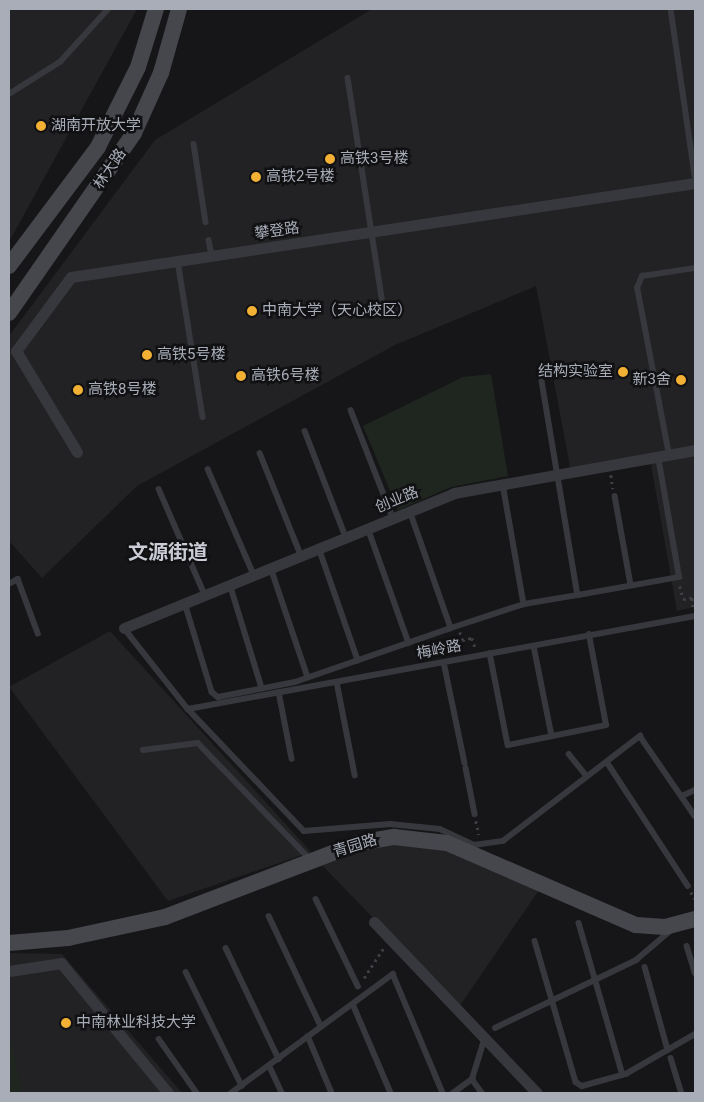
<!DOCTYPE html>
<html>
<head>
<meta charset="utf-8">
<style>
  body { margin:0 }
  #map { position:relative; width:704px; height:1102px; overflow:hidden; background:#161618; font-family:Roboto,"Noto Sans SC",sans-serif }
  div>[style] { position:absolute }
  .built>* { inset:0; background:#222225 }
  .green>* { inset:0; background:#1e261f }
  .path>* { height:2.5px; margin-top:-1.25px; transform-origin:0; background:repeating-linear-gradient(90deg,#3d3f44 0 2.5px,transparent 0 6.5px) }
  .lane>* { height:5.5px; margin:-2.75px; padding:0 2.75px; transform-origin:2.75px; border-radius:2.75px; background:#37383d }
  .street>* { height:11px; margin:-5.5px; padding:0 5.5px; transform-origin:5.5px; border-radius:5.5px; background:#37383d }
  .secondary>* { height:16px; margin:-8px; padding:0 8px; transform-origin:8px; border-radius:8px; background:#45474d }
  .dots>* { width:14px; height:14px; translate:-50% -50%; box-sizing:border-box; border:2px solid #111113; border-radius:50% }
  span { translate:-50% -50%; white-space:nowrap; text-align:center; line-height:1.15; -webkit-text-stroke:5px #111113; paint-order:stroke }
  .poi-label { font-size:15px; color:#a8adb8 }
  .left { translate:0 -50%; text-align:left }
  .right { translate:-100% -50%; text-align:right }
  .street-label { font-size:15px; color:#a8adb8 }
  .district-label { font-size:20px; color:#c9ccd4; font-weight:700 }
  .frame { position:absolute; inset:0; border:10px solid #a8adb8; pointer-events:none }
</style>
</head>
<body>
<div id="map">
  <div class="built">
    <i style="clip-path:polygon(9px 9px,137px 9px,9px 242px)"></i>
    <i style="clip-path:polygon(372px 9px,695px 9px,695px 607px,677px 611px,650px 459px,571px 472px,536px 286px,395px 345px,137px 486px,42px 578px,9px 541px,9px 336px,155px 140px)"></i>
    <i style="clip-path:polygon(110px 631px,311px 852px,168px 901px,9px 687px)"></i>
    <i style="clip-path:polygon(372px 844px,446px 847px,539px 890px,459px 1007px,319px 862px)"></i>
    <i style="clip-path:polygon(9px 953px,62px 954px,182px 1093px,9px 1093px)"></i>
  </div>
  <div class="green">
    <i style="clip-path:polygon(491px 374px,508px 476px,451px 487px,398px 510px,363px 426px,463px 377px)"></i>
    <i style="clip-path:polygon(9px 1041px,12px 1044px,22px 1093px,9px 1093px)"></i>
  </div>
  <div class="path">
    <i style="left:611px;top:475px;width:14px;rotate:82deg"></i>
    <i style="left:680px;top:586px;width:13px;rotate:77deg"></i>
    <i style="left:683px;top:599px;width:9px;rotate:-6deg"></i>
    <i style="left:692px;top:598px;width:11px;rotate:80deg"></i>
    <i style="left:460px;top:632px;width:8px;rotate:76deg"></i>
    <i style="left:462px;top:640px;width:10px;rotate:-11deg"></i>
    <i style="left:472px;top:638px;width:9px;rotate:72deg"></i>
    <i style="left:476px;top:821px;width:14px;rotate:78deg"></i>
    <i style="left:691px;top:892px;width:8px;rotate:60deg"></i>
    <i style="left:364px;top:978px;width:35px;rotate:-57deg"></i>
  </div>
  <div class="lane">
    <i style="left:671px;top:9px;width:168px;rotate:81.8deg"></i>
    <i style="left:348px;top:78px;width:223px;rotate:81.2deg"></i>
    <i style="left:9px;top:94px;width:60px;rotate:-32.1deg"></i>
    <i style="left:60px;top:62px;width:72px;rotate:-47.8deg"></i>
    <i style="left:194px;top:144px;width:79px;rotate:81.3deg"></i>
    <i style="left:209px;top:240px;width:16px;rotate:79deg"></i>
    <i style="left:178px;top:261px;width:158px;rotate:80.9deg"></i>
    <i style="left:542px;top:381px;width:217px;rotate:80.5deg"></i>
    <i style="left:578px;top:595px;width:103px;rotate:-10.1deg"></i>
    <i style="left:679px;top:577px;width:122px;rotate:-99.9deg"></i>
    <i style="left:351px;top:410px;width:116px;rotate:68.7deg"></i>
    <i style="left:305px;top:431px;width:114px;rotate:68.9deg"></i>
    <i style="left:260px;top:453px;width:110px;rotate:68.1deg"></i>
    <i style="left:669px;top:455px;width:170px;rotate:-100.8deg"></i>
    <i style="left:637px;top:288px;width:13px;rotate:-67deg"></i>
    <i style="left:642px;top:276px;width:54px;rotate:-8.6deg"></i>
    <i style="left:208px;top:469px;width:116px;rotate:66.5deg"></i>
    <i style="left:503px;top:484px;width:122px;rotate:80.1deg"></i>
    <i style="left:159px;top:489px;width:116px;rotate:66.5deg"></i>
    <i style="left:615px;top:496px;width:90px;rotate:79.8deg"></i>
    <i style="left:410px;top:511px;width:124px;rotate:70.7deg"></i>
    <i style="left:451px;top:628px;width:77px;rotate:-18.2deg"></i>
    <i style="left:524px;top:604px;width:55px;rotate:-9.5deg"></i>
    <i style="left:368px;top:528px;width:122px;rotate:70.4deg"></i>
    <i style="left:319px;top:548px;width:119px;rotate:70.8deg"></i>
    <i style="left:271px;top:568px;width:115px;rotate:71.3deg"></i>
    <i style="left:9px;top:584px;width:10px;rotate:-29deg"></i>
    <i style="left:18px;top:579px;width:58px;rotate:69.7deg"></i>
    <i style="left:230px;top:584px;width:109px;rotate:72.9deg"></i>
    <i style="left:185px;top:603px;width:93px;rotate:73.1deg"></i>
    <i style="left:212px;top:692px;width:8px;rotate:40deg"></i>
    <i style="left:218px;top:697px;width:78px;rotate:-11deg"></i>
    <i style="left:295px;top:682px;width:165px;rotate:-19.1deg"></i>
    <i style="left:124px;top:628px;width:103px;rotate:51.7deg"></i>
    <i style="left:188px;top:709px;width:168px;rotate:46.4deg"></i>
    <i style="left:304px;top:831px;width:86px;rotate:-4.7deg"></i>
    <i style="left:390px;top:824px;width:50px;rotate:5.7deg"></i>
    <i style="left:440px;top:829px;width:38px;rotate:25deg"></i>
    <i style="left:474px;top:845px;width:29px;rotate:-8deg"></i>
    <i style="left:503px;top:841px;width:173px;rotate:-37.5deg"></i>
    <i style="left:640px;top:736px;width:97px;rotate:55.5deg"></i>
    <i style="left:534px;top:646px;width:92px;rotate:78.7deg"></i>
    <i style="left:490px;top:653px;width:94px;rotate:78.9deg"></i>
    <i style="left:508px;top:745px;width:100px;rotate:-11.5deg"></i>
    <i style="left:606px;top:725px;width:92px;rotate:-100.7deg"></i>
    <i style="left:444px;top:662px;width:103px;rotate:78.3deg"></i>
    <i style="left:337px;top:682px;width:95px;rotate:79deg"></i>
    <i style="left:279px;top:692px;width:68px;rotate:79deg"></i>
    <i style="left:188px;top:709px;width:515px;rotate:-10.39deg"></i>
    <i style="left:143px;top:750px;width:55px;rotate:-7.3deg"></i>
    <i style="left:198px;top:743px;width:161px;rotate:46deg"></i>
    <i style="left:569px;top:754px;width:28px;rotate:51deg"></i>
    <i style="left:607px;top:762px;width:148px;rotate:56.8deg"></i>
    <i style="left:466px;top:768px;width:47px;rotate:78.9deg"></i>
    <i style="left:682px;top:796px;width:14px;rotate:-25deg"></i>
    <i style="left:316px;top:899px;width:97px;rotate:64.2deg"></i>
    <i style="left:269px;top:916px;width:122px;rotate:64.7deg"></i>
    <i style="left:579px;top:923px;width:158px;rotate:73.9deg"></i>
    <i style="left:535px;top:941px;width:147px;rotate:73.8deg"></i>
    <i style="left:576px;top:1082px;width:7px;rotate:34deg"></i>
    <i style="left:582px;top:1086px;width:46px;rotate:-15.3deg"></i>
    <i style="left:626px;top:1074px;width:80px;rotate:-30.1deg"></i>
    <i style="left:687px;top:946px;width:28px;rotate:73deg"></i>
    <i style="left:226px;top:948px;width:123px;rotate:64.5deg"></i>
    <i style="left:645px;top:967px;width:86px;rotate:74.5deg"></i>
    <i style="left:186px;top:972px;width:127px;rotate:63.8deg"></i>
    <i style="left:353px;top:1004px;width:97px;rotate:66.9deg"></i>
    <i style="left:495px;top:1028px;width:157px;rotate:-25.7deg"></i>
    <i style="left:636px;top:960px;width:43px;rotate:-40.3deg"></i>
    <i style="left:308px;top:1036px;width:62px;rotate:67.2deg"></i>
    <i style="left:159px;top:1039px;width:66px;rotate:54.9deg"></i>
    <i style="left:671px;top:1058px;width:37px;rotate:73deg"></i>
    <i style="left:270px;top:1067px;width:29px;rotate:65deg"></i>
    <i style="left:472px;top:1079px;width:17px;rotate:54deg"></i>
    <i style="left:231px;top:1093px;width:201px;rotate:-36.3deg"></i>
    <i style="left:393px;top:974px;width:129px;rotate:67.2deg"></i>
    <i style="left:453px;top:1093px;width:24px;rotate:-36deg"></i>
    <i style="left:472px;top:1079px;width:44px;rotate:-72.8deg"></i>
  </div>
  <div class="street">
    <i style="left:77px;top:452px;width:118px;rotate:-121.1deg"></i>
    <i style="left:16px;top:351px;width:92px;rotate:-53.4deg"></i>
    <i style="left:71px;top:277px;width:631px;rotate:-8.57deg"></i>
    <i style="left:124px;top:628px;width:357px;rotate:-22.2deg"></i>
    <i style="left:454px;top:493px;width:245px;rotate:-10.1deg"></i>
    <i style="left:374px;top:922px;width:236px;rotate:46.4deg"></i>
    <i style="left:9px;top:971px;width:53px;rotate:-8.7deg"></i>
    <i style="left:61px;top:963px;width:168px;rotate:50.5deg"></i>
  </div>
  <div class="secondary">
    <i style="left:9px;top:266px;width:149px;rotate:-53.2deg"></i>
    <i style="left:98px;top:147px;width:89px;rotate:-63.4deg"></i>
    <i style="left:138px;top:67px;width:61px;rotate:-72.8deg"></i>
    <i style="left:9px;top:313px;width:219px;rotate:-55.2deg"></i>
    <i style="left:134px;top:133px;width:66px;rotate:-65.8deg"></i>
    <i style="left:161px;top:73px;width:66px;rotate:-74.3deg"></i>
    <i style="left:9px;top:943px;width:59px;rotate:-4.8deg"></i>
    <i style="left:68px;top:938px;width:99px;rotate:-12.2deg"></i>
    <i style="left:165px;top:917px;width:208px;rotate:-20.9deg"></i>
    <i style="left:359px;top:843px;width:36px;rotate:-10deg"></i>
    <i style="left:394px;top:837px;width:53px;rotate:6.5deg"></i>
    <i style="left:447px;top:843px;width:206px;rotate:23.5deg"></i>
    <i style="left:636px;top:925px;width:29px;rotate:4deg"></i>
    <i style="left:665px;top:927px;width:31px;rotate:-15deg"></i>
  </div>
  <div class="dots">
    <i style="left:41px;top:126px;background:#f2b134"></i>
    <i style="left:330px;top:159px;background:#f2b134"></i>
    <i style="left:256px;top:177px;background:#f2b134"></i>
    <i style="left:252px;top:311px;background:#f2b134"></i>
    <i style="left:147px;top:355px;background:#f2b134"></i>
    <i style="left:623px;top:372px;background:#f2b134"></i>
    <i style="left:241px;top:376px;background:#f2b134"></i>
    <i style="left:681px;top:380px;background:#f2b134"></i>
    <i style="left:78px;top:390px;background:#f2b134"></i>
    <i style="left:66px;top:1023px;background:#f2b134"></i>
  </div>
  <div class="poi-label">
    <span class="left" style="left:51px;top:126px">湖南开放大学</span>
    <span class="left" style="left:340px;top:159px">高铁3号楼</span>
    <span class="left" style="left:266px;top:177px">高铁2号楼</span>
    <span class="left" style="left:262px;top:311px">中南大学（天心校区）</span>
    <span class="left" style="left:157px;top:355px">高铁5号楼</span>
    <span class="right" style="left:613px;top:372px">结构实验室</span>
    <span class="left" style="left:251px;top:376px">高铁6号楼</span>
    <span class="right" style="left:671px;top:380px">新3舍</span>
    <span class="left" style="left:88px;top:390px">高铁8号楼</span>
    <span class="left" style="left:76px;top:1023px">中南林业科技大学</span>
  </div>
  <div class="street-label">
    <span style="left:110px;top:169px;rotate:-56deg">林大路</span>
    <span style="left:277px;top:231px;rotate:-8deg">攀登路</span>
    <span style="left:397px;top:500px;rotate:-22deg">创业路</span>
    <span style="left:439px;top:650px;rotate:-11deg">梅岭路</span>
    <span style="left:355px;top:846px;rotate:-17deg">青园路</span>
  </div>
  <div class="district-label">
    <span style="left:168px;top:552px">文源街道</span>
  </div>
  <div class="frame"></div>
</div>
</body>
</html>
